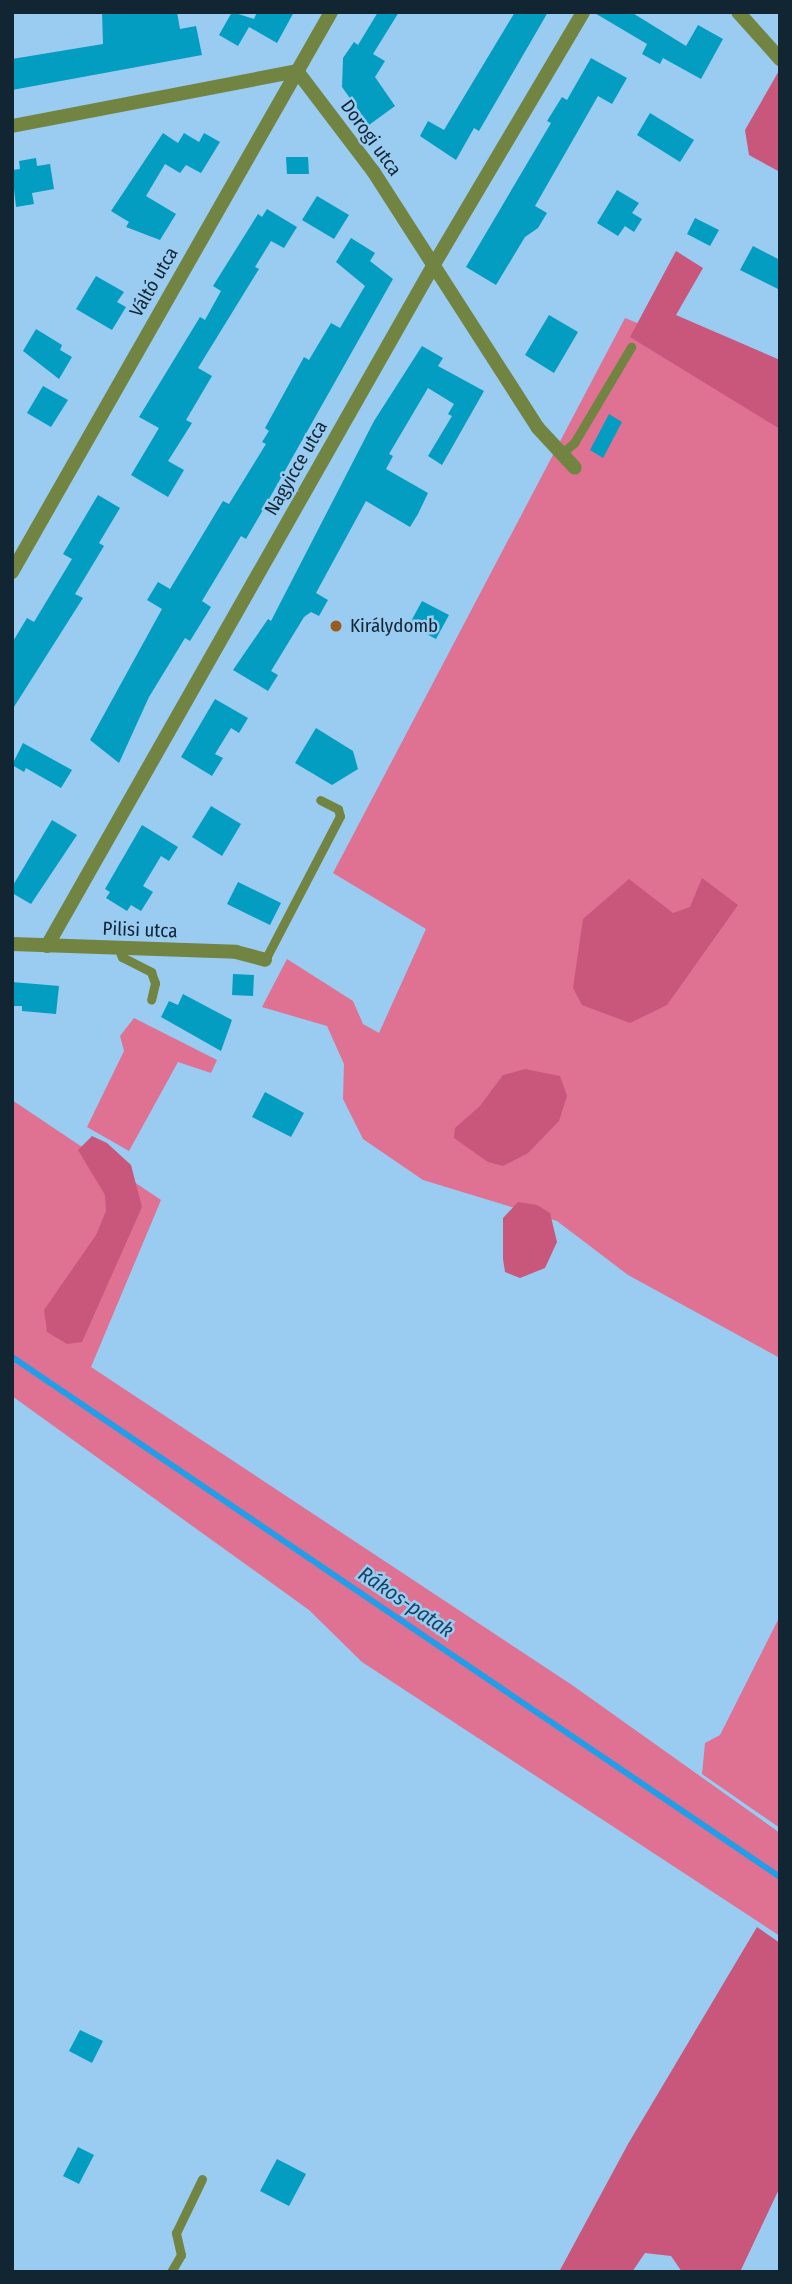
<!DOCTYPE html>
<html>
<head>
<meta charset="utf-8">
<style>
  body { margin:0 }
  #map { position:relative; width:792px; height:2284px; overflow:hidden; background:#9acbf1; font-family:"Fira Sans Condensed",sans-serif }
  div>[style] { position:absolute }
  .green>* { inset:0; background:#df7192 }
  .forest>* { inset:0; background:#c9577c }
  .stream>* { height:6px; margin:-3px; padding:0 3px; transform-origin:3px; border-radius:3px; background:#239de7 }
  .building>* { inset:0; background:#039dc1 }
  .service>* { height:9px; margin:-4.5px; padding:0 4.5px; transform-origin:4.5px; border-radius:4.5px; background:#728442 }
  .minor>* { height:14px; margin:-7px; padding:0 7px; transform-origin:7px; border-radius:7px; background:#728442 }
  .dots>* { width:19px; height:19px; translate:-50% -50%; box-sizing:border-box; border:4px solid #9acbf1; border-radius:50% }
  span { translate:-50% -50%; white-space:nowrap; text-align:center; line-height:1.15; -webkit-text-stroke:5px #9acbf1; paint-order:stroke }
  .street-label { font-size:19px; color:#112533 }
  .poi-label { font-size:19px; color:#112533 }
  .left { translate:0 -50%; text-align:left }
  .water-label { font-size:21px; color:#174462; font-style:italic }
  .frame { position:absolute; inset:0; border:14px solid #112533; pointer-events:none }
</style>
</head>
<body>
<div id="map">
  <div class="green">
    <i style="clip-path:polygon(625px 318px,780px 381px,780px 1358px,628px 1275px,557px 1221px,423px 1180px,363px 1139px,343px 1099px,344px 1064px,327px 1026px,262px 1007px,287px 959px,353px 1001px,363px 1024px,379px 1033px,426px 929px,333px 873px)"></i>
    <i style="clip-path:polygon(134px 1018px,217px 1060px,211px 1073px,178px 1062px,129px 1151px,87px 1127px,124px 1051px,120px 1036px)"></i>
    <i style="clip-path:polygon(12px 1100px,161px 1200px,91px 1367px,572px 1685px,780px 1833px,780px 1936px,362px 1662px,309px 1610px,12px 1396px)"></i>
    <i style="clip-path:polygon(780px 1616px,780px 1828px,702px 1774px,705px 1743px,720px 1735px)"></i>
  </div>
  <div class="forest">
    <i style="clip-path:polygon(780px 69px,780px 172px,749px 155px,745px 130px)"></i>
    <i style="clip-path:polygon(676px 251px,703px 268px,676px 315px,780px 360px,780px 429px,630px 337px)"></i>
    <i style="clip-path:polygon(702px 878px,738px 905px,667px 1005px,630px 1023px,582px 1005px,573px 988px,583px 919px,629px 879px,673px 913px,690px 907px)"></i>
    <i style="clip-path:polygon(525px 1069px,560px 1076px,567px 1096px,559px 1121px,528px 1153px,503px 1166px,488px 1162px,454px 1138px,455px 1128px,480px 1106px,503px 1075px)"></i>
    <i style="clip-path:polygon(92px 1136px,107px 1143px,131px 1165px,142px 1207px,82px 1342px,67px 1344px,47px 1332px,44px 1310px,96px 1235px,106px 1211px,105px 1195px,78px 1150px)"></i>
    <i style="clip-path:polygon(518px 1202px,537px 1205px,550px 1213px,557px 1242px,545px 1268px,520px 1278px,505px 1272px,503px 1259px,503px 1218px)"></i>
    <i style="clip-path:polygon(757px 1927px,780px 1943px,780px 2187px,740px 2272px,682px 2272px,671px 2256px,645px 2253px,632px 2272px,559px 2272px,628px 2144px)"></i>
  </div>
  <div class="stream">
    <i style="left:12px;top:1357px;width:927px;rotate:34.1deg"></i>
  </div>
  <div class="building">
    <i style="clip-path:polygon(102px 12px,177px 12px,180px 29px,196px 26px,202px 55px,12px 90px,12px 59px,103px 44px)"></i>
    <i style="clip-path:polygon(232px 12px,254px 19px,257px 12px,294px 12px,277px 43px,249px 27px,238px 46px,219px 35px)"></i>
    <i style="clip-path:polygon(378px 12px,399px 12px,373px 54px,385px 61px,375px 77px,395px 106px,369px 125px,342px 87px,343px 58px,354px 42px,358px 45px)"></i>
    <i style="clip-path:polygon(515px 12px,548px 12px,479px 131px,474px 128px,456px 160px,420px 136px,428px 121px,444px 130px)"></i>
    <i style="clip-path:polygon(593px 12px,631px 12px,686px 46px,698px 25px,723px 39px,701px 79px,663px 58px,660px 64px,642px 54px,647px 44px)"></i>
    <i style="clip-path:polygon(591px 58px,627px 78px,612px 104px,598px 96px,535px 206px,547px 213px,538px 228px,525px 237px,496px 285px,466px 267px,551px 123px,547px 121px,562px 97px,567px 100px)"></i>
    <i style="clip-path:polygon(650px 113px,694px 140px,680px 162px,637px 135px)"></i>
    <i style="clip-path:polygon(163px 133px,178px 143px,184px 133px,199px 142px,204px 133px,220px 142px,201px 173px,186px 165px,180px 173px,165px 164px,146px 196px,176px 214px,160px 240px,126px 227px,129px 222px,111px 211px)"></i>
    <i style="clip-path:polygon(286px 157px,308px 157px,309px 174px,287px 174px)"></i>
    <i style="clip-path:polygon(36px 158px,37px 166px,50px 164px,54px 189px,32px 193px,34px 204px,16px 207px,12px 170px,20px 169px,19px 161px)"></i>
    <i style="clip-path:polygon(617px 190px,639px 203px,632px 213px,642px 219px,634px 232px,625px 226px,618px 236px,597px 223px)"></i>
    <i style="clip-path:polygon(317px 196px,349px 215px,334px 239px,302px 220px)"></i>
    <i style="clip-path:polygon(267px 209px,297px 227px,284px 248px,271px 241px,255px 267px,259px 269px,198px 368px,212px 376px,186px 420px,192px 423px,168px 461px,184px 470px,168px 497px,131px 475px,159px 428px,139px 417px,200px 317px,205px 320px,221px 291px,213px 286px,258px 214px,262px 217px)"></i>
    <i style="clip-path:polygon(695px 218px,719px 230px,710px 246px,687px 234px)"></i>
    <i style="clip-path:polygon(351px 238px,375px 253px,370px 261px,393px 279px,260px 515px,246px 539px,241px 536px,202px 601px,211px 607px,190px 641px,185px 638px,149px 697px,119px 763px,90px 740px,162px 609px,147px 600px,158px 582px,170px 589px,223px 501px,229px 504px,266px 444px,262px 442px,269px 431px,265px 428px,304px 357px,309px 360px,331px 323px,340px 328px,365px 286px,336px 262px)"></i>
    <i style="clip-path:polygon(753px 246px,780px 260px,780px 290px,740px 270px)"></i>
    <i style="clip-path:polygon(96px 276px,124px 292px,117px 302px,126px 307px,112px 330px,76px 309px)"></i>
    <i style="clip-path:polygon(549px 315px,578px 332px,554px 373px,525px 355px)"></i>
    <i style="clip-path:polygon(36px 329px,62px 345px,60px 350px,72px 357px,59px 379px,23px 351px)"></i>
    <i style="clip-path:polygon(422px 346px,443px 358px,438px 366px,484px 391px,442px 465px,428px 456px,452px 416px,448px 414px,454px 404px,428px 388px,389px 454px,393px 456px,386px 469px,428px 493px,418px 514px,410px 527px,366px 501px,316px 593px,328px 600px,319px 616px,311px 612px,304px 617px,271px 671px,278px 675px,268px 691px,233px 670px,268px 619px,271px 621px,374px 421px)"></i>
    <i style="clip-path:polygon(43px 386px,68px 400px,51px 427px,27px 413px)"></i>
    <i style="clip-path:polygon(609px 414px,622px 422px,603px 458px,590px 450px)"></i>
    <i style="clip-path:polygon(98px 495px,120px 508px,99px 543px,104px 546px,75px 594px,83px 598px,12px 710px,12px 643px,27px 618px,34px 622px,72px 559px,63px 554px)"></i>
    <i style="clip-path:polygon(422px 601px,449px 615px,436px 639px,409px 625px)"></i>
    <i style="clip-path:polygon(215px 699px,248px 718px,239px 733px,231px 728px,215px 754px,223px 758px,212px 776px,181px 757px)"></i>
    <i style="clip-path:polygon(316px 728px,353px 751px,358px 769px,332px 785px,295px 763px)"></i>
    <i style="clip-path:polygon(23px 743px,72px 770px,61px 788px,26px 768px,24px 772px,12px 765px)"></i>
    <i style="clip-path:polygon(211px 806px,241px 824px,222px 856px,192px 837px)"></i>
    <i style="clip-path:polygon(52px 820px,77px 835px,31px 904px,12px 893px,12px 887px)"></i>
    <i style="clip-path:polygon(142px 825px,178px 847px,169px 861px,161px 856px,143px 886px,153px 892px,141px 911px,131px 905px,127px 911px,106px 898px,110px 892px,105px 889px)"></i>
    <i style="clip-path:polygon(238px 882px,281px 903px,270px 925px,227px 904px)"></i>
    <i style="clip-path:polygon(233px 974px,254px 975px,253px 996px,232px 995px)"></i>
    <i style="clip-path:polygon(12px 982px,59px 986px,56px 1014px,22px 1011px,22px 1006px,12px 1006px)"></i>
    <i style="clip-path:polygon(183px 994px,232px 1020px,221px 1051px,161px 1017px,169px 1001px,178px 1005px)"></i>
    <i style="clip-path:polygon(265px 1092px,304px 1113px,291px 1137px,252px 1117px)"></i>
    <i style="clip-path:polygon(80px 2030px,103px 2041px,92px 2063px,69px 2051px)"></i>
    <i style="clip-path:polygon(78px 2147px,94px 2155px,79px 2184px,63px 2176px)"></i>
    <i style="clip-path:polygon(277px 2159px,306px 2174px,289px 2206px,260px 2191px)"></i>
  </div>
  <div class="service">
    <i style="left:560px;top:455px;width:18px;rotate:-41deg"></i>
    <i style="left:574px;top:443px;width:112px;rotate:-59.3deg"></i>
    <i style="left:118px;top:948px;width:10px;rotate:66deg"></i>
    <i style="left:122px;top:957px;width:33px;rotate:27deg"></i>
    <i style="left:151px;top:972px;width:12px;rotate:70deg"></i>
    <i style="left:155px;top:983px;width:17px;rotate:103deg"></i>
    <i style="left:265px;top:960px;width:162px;rotate:-62.5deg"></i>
    <i style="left:340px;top:816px;width:7px;rotate:-106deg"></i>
    <i style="left:338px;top:809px;width:20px;rotate:-153deg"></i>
    <i style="left:171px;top:2272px;width:20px;rotate:-60deg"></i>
    <i style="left:181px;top:2255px;width:23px;rotate:-103deg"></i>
    <i style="left:176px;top:2233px;width:60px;rotate:-64.3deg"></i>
  </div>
  <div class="minor">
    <i style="left:738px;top:12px;width:63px;rotate:48.2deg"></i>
    <i style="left:12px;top:126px;width:290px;rotate:-10.9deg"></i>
    <i style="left:297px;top:71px;width:126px;rotate:52.8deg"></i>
    <i style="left:373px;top:171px;width:305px;rotate:57.3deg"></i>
    <i style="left:538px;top:428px;width:54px;rotate:47.2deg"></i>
    <i style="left:12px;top:572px;width:644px;rotate:-60.33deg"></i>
    <i style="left:12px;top:944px;width:224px;rotate:2deg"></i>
    <i style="left:236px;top:952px;width:30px;rotate:15deg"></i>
    <i style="left:47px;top:946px;width:782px;rotate:-60.42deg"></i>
    <i style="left:433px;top:266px;width:295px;rotate:-59.4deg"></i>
  </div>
  <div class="dots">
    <i style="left:336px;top:626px;background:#985d1e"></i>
  </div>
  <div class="street-label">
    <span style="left:371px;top:138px;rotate:54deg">Dorogi utca</span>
    <span style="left:154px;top:282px;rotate:-60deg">Váltó utca</span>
    <span style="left:296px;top:468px;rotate:-60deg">Nagyicce utca</span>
    <span style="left:140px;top:930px;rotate:2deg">Pilisi utca</span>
  </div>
  <div class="poi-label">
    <span class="left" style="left:350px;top:626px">Királydomb</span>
  </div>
  <div class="water-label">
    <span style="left:406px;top:1602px;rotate:34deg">Rákos-patak</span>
  </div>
  <div class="frame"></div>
</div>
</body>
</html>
